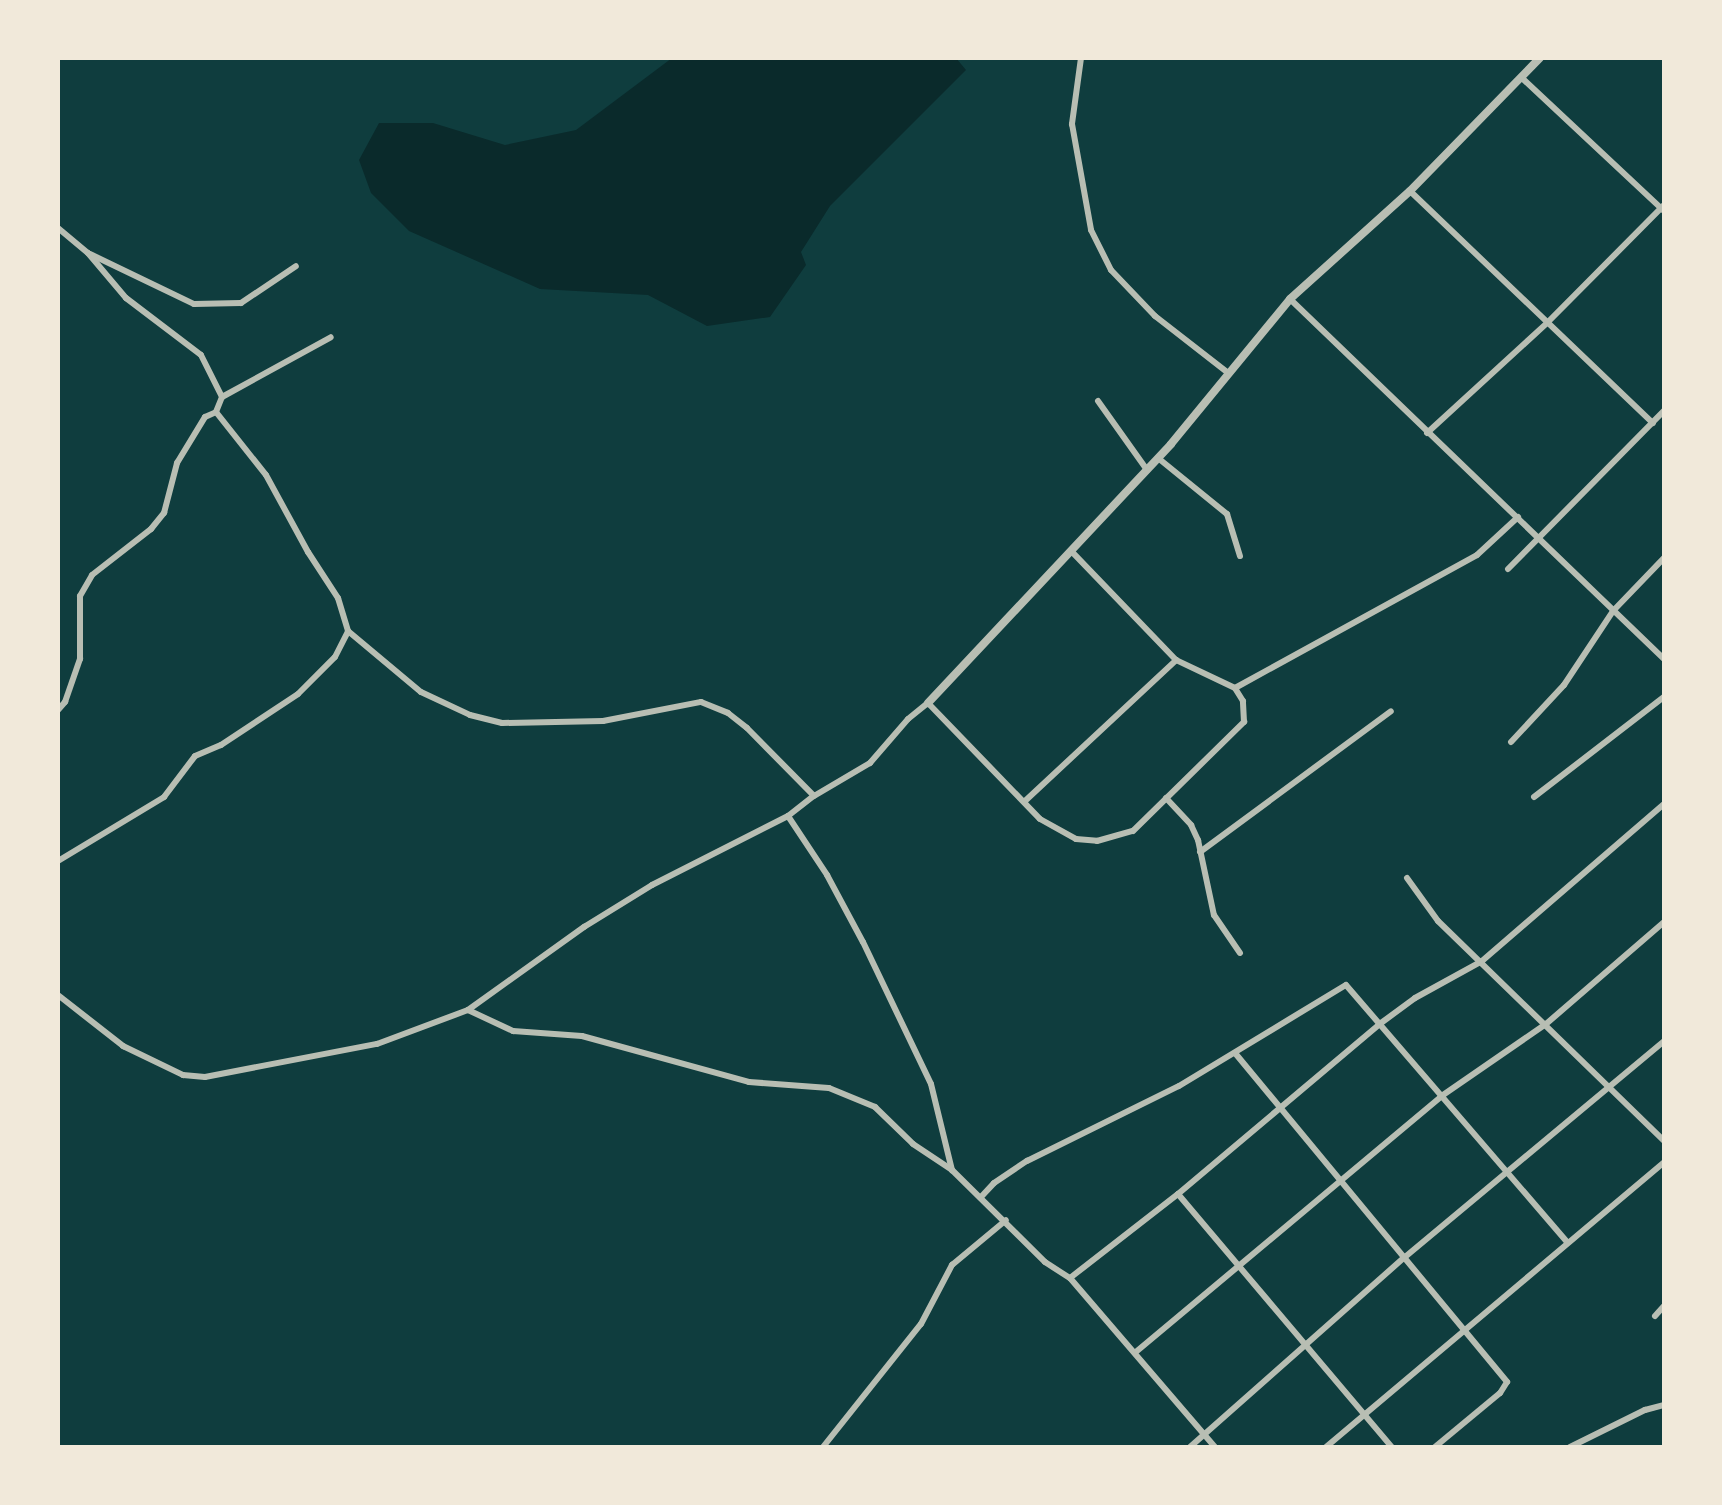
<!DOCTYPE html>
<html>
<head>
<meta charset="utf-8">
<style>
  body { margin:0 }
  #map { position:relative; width:1722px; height:1505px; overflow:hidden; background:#0f3d3e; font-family:"Archivo Narrow",sans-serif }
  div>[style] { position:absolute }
  .water>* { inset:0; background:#0a2a2b }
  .minor>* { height:6px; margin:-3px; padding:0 3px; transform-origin:3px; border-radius:3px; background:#b8beb3 }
  .tertiary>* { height:8px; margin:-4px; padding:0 4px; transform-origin:4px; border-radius:4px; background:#b8beb3 }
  span { translate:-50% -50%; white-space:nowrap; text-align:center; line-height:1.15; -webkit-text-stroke:7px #f1e9da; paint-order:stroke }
  .frame { position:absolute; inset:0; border:60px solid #f1e9da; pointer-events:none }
</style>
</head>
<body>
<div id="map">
  <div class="water">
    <i style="clip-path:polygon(672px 58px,956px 58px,966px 70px,830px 206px,801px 252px,806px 265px,770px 317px,707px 326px,648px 295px,540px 289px,409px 231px,371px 193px,359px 160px,379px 123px,433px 123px,505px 145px,576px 130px)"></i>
  </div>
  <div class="minor">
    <i style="left:1081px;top:58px;width:67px;rotate:97.8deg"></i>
    <i style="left:1072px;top:124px;width:108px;rotate:79.8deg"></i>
    <i style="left:1091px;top:230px;width:45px;rotate:63.4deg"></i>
    <i style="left:1111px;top:270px;width:64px;rotate:46.3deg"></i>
    <i style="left:1155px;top:316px;width:91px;rotate:37.9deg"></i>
    <i style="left:1523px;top:79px;width:193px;rotate:43.1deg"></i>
    <i style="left:1410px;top:191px;width:336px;rotate:43.7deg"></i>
    <i style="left:58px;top:228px;width:39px;rotate:40deg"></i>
    <i style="left:88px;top:253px;width:59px;rotate:49.8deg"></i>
    <i style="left:126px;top:298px;width:94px;rotate:37.2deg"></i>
    <i style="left:201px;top:355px;width:47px;rotate:63.4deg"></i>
    <i style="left:222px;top:397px;width:16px;rotate:112deg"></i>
    <i style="left:216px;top:412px;width:80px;rotate:51.6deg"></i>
    <i style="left:266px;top:475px;width:88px;rotate:61.4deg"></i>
    <i style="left:308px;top:552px;width:55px;rotate:56.9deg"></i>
    <i style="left:338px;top:598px;width:34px;rotate:73deg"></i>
    <i style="left:348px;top:631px;width:95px;rotate:39.9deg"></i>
    <i style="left:421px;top:692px;width:54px;rotate:25.1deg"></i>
    <i style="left:470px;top:715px;width:33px;rotate:14deg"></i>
    <i style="left:502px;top:723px;width:101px;rotate:-1.1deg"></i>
    <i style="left:603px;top:721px;width:100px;rotate:-11deg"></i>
    <i style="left:701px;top:702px;width:29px;rotate:22deg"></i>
    <i style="left:728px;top:713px;width:24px;rotate:38deg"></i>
    <i style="left:747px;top:728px;width:95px;rotate:45.4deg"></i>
    <i style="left:90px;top:254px;width:115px;rotate:25.7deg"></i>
    <i style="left:194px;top:304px;width:47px;rotate:-1.2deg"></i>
    <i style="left:241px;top:303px;width:66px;rotate:-33.9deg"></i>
    <i style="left:1290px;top:299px;width:519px;rotate:43.91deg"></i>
    <i style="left:222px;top:397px;width:124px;rotate:-28.8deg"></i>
    <i style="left:1098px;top:401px;width:85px;rotate:54.6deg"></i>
    <i style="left:1427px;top:433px;width:163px;rotate:-42.5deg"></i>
    <i style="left:1547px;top:323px;width:166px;rotate:-45.2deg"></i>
    <i style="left:1158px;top:458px;width:89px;rotate:39.1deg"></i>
    <i style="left:1227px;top:514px;width:44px;rotate:72.8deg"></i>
    <i style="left:1508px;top:569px;width:222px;rotate:-45.4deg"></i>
    <i style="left:1235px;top:688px;width:276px;rotate:-28.8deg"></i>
    <i style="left:1477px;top:555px;width:56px;rotate:-42.8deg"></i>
    <i style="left:58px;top:710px;width:11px;rotate:-49deg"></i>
    <i style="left:65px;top:702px;width:46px;rotate:-70.8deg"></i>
    <i style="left:80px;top:659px;width:63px;rotate:-90deg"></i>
    <i style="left:80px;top:596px;width:24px;rotate:-60deg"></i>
    <i style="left:92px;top:575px;width:75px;rotate:-37.9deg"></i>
    <i style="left:151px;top:529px;width:21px;rotate:-51deg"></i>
    <i style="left:164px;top:513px;width:52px;rotate:-75.4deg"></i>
    <i style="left:177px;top:463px;width:54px;rotate:-58.7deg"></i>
    <i style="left:205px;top:417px;width:12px;rotate:-24deg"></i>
    <i style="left:1511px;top:742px;width:78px;rotate:-47.1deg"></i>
    <i style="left:1564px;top:685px;width:89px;rotate:-56.5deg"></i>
    <i style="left:1613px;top:611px;width:74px;rotate:-46.1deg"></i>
    <i style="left:1534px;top:797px;width:164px;rotate:-37.6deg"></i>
    <i style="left:1166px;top:798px;width:37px;rotate:47deg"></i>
    <i style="left:1191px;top:825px;width:17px;rotate:65deg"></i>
    <i style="left:1198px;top:840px;width:77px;rotate:78deg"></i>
    <i style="left:1214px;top:915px;width:46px;rotate:55.6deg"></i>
    <i style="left:1025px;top:801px;width:207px;rotate:-43deg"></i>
    <i style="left:788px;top:816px;width:71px;rotate:56.5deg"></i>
    <i style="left:827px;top:875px;width:76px;rotate:61.8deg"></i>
    <i style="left:863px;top:942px;width:157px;rotate:64.4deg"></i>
    <i style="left:931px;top:1084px;width:89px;rotate:76.3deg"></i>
    <i style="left:1200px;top:852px;width:237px;rotate:-36.4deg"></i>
    <i style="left:58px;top:861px;width:124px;rotate:-31.1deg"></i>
    <i style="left:164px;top:797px;width:51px;rotate:-52.9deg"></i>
    <i style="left:195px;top:756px;width:28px;rotate:-23deg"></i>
    <i style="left:221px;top:745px;width:92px;rotate:-33.5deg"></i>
    <i style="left:298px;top:694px;width:52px;rotate:-45deg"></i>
    <i style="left:335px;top:657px;width:29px;rotate:-63deg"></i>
    <i style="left:1407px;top:878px;width:53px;rotate:54.2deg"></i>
    <i style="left:1438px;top:921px;width:315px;rotate:44.2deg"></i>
    <i style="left:58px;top:995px;width:83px;rotate:38.1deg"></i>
    <i style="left:123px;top:1046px;width:67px;rotate:25.8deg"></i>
    <i style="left:183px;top:1075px;width:22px;rotate:5deg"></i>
    <i style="left:205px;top:1077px;width:175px;rotate:-10.9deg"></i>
    <i style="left:377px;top:1044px;width:97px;rotate:-20.5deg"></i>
    <i style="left:468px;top:1010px;width:143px;rotate:-35.6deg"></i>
    <i style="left:584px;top:927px;width:80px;rotate:-31.7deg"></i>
    <i style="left:652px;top:885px;width:153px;rotate:-26.9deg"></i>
    <i style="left:788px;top:816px;width:33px;rotate:-38deg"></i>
    <i style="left:814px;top:796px;width:65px;rotate:-30.5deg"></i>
    <i style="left:870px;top:763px;width:58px;rotate:-49.2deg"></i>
    <i style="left:908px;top:719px;width:26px;rotate:-39deg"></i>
    <i style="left:928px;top:703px;width:161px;rotate:46deg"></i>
    <i style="left:1040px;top:819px;width:41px;rotate:29.1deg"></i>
    <i style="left:1076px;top:839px;width:21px;rotate:5deg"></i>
    <i style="left:1097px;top:841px;width:37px;rotate:-16deg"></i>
    <i style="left:1133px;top:831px;width:156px;rotate:-44.5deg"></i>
    <i style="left:1244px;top:722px;width:21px;rotate:-93deg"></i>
    <i style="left:1243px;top:701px;width:15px;rotate:-122deg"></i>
    <i style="left:1235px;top:688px;width:65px;rotate:-154.6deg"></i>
    <i style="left:1176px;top:660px;width:151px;rotate:-133.9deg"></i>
    <i style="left:468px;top:1010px;width:50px;rotate:25deg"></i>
    <i style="left:513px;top:1031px;width:69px;rotate:4.1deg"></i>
    <i style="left:582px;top:1036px;width:173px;rotate:15.4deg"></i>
    <i style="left:749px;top:1082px;width:80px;rotate:4.3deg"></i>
    <i style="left:829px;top:1088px;width:50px;rotate:22.4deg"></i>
    <i style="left:875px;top:1107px;width:53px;rotate:44.2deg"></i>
    <i style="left:913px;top:1144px;width:47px;rotate:33.7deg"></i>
    <i style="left:952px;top:1170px;width:131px;rotate:44.7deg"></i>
    <i style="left:1045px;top:1262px;width:30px;rotate:33deg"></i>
    <i style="left:1070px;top:1278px;width:223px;rotate:49.4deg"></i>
    <i style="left:1235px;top:1053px;width:427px;rotate:50.4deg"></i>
    <i style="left:1507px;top:1382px;width:13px;rotate:122deg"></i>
    <i style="left:1500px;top:1393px;width:85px;rotate:140.3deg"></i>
    <i style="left:1178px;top:1194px;width:331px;rotate:49.8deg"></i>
    <i style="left:981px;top:1197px;width:19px;rotate:-47deg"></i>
    <i style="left:994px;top:1183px;width:40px;rotate:-34deg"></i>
    <i style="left:1027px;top:1161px;width:169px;rotate:-26.3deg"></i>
    <i style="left:1179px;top:1086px;width:195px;rotate:-31.2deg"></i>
    <i style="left:1346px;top:985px;width:339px;rotate:49.3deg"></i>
    <i style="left:1070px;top:1278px;width:137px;rotate:-37.9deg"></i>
    <i style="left:1178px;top:1194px;width:265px;rotate:-40.1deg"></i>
    <i style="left:1381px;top:1023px;width:42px;rotate:-36.3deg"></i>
    <i style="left:1415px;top:998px;width:77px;rotate:-28.9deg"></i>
    <i style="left:1482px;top:961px;width:240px;rotate:-40.8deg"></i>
    <i style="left:1655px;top:1316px;width:13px;rotate:-48deg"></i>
    <i style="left:1137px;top:1351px;width:399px;rotate:-39.9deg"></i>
    <i style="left:1443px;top:1095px;width:125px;rotate:-34.6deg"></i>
    <i style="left:1546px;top:1024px;width:156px;rotate:-40.8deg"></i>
    <i style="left:823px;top:1447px;width:157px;rotate:-51.5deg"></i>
    <i style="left:921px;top:1324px;width:67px;rotate:-62.3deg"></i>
    <i style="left:952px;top:1265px;width:70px;rotate:-39.8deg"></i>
    <i style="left:1190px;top:1447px;width:287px;rotate:-41.5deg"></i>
    <i style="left:1405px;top:1257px;width:337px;rotate:-39.8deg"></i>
    <i style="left:1326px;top:1447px;width:442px;rotate:-40.1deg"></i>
    <i style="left:1570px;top:1447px;width:84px;rotate:-26.3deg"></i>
    <i style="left:1645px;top:1410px;width:20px;rotate:-15deg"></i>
  </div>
  <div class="tertiary">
    <i style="left:928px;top:703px;width:355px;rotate:-46.8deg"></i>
    <i style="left:1171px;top:444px;width:188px;rotate:-50.6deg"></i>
    <i style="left:1290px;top:299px;width:161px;rotate:-42deg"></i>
    <i style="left:1410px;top:191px;width:186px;rotate:-45.7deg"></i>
  </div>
  <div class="frame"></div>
</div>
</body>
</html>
